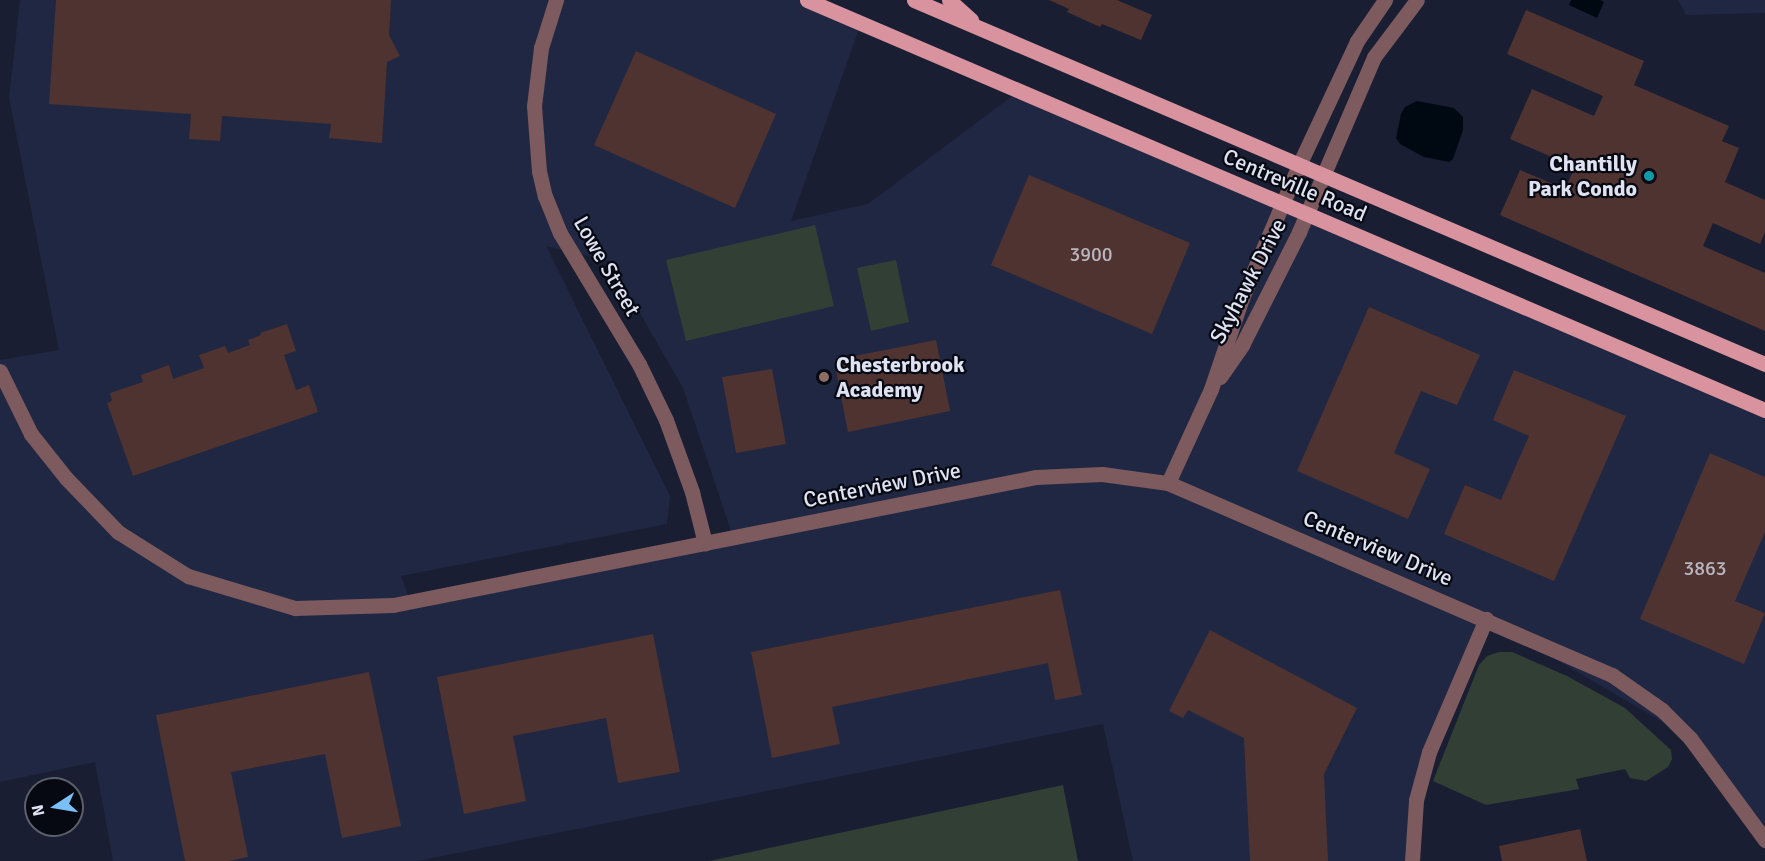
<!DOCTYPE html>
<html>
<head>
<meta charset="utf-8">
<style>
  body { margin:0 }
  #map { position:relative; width:1765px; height:861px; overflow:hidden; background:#191e33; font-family:Signika,sans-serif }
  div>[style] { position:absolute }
  .built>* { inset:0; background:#202742 }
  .green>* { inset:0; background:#323f34 }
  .water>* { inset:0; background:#000911 }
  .building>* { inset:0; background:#4f3330 }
  .minor>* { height:15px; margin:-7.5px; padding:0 7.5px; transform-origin:7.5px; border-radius:7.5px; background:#7c5a5e }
  .major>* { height:15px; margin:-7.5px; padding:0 7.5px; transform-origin:7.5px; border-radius:7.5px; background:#d9939e }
  .dots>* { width:16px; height:16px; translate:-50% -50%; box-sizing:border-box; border:3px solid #070912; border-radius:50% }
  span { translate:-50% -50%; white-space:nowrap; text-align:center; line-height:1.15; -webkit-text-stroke:4.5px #070912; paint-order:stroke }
  .number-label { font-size:20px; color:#bab6c1 }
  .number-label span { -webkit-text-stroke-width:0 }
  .poi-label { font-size:22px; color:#dee2f1; font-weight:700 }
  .right { translate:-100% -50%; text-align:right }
  .left { translate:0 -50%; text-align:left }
  .street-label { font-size:22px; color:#dee2f1 }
  .north { position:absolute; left:24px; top:777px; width:60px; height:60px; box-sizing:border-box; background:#070912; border:2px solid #5d606b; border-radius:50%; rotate:258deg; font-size:16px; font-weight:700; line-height:24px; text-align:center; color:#dee2f1 }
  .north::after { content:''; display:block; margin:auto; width:21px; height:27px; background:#7abff8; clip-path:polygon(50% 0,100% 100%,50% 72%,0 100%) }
</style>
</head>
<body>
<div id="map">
  <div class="built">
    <i style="clip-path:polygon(evenodd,20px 0,805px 0,861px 23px,791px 221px,868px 204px,1019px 91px,1765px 408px,1765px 841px,1690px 738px,1487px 619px,1446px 710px,1411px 849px,1413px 861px,1133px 861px,1103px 724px,417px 861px,113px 861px,95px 762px,0 782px,0 360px,59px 350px,9px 98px,20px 0,546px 246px,610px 261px,683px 388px,733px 537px,410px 601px,401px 576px,667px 524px,670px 496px,546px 246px)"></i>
    <i style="clip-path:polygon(1678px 0,1765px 0,1765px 13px,1686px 15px)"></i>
  </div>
  <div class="green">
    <i style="clip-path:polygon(815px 225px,834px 306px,686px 341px,666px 260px)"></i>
    <i style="clip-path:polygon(896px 260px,909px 322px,871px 331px,857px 268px)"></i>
    <i style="clip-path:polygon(1499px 652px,1512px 652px,1567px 676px,1625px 708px,1671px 750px,1672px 759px,1668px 767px,1646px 781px,1630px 778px,1625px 769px,1576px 779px,1579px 789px,1486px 805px,1433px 781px,1479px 665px,1487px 656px)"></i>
    <i style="clip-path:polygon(1063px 785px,1078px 861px,709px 861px)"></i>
  </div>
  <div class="water">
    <i style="clip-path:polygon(1571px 0,1600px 0,1604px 2px,1597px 18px,1569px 5px)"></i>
    <i style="clip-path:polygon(1417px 101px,1454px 108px,1463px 117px,1463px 130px,1453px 159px,1449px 162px,1424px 157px,1400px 144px,1396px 138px,1401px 114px,1405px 107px)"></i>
  </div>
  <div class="building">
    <i style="clip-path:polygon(56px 0,391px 0,389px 35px,400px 56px,387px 62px,382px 143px,329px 138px,331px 124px,222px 116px,220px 141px,189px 139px,191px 114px,49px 104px)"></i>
    <i style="clip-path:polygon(1049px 0,1117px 0,1152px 15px,1141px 40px,1102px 24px,1100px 27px,1067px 12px,1069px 9px)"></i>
    <i style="clip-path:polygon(1526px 10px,1644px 61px,1634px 85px,1729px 126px,1722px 141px,1739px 148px,1725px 182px,1765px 200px,1765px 232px,1760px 244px,1713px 223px,1703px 246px,1765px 273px,1765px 331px,1500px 215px,1520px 170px,1565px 189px,1575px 167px,1510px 139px,1532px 89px,1594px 116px,1603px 96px,1507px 54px)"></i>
    <i style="clip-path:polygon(636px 51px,776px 114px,735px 208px,594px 145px)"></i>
    <i style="clip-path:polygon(1029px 175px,1190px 243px,1152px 334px,991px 265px)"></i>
    <i style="clip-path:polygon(1369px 307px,1480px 355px,1457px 405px,1421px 391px,1394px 453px,1430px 469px,1408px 519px,1297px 471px)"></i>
    <i style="clip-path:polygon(287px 324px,296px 351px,284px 355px,296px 390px,309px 385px,318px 412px,133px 476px,107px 403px,112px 401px,110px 393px,143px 382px,141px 375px,169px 365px,173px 379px,204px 368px,199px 355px,225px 346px,228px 353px,250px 345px,248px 340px,261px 335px,260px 333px)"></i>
    <i style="clip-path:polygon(936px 340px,950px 411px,848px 432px,834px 360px)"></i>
    <i style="clip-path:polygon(772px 369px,786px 444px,736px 453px,722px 377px)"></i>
    <i style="clip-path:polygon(1514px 370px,1626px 416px,1554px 581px,1444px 534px,1465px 485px,1501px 500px,1529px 436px,1493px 420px)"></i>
    <i style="clip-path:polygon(1710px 453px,1765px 477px,1765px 532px,1735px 601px,1765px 613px,1744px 664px,1640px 619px)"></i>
    <i style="clip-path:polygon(1060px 590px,1082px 695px,1055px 700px,1048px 663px,832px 707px,840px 744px,772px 758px,751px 652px)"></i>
    <i style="clip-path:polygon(1210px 630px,1357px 708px,1324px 774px,1328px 861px,1250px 861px,1244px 738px,1188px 710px,1183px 718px,1169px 711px)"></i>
    <i style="clip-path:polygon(653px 634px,680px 772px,618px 783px,606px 718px,513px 736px,526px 801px,464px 814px,437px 677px)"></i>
    <i style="clip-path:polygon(369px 672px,401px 826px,342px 838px,325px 754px,231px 772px,248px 857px,229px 861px,185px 861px,156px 715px)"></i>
    <i style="clip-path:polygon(1580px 829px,1587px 861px,1502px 861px,1499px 846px)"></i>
  </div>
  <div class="minor">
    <i style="left:556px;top:0;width:50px;rotate:107.4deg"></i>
    <i style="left:541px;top:48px;width:58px;rotate:96.9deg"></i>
    <i style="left:534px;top:106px;width:65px;rotate:85.6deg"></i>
    <i style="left:539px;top:171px;width:26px;rotate:77deg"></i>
    <i style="left:545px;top:196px;width:40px;rotate:68deg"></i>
    <i style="left:560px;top:233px;width:153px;rotate:58.9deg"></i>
    <i style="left:639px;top:364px;width:62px;rotate:64.3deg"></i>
    <i style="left:666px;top:420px;width:77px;rotate:70.1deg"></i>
    <i style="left:692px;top:492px;width:53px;rotate:75.7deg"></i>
    <i style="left:0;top:371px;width:70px;rotate:63.8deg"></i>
    <i style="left:31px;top:434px;width:56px;rotate:51.5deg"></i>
    <i style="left:66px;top:478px;width:75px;rotate:46.1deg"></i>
    <i style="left:118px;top:532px;width:83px;rotate:32.2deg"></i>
    <i style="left:188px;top:576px;width:112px;rotate:16.7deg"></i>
    <i style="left:295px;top:608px;width:98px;rotate:-1.8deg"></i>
    <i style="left:393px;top:605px;width:656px;rotate:-11.26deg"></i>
    <i style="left:1036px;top:477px;width:66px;rotate:-2.6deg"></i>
    <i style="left:1102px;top:474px;width:67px;rotate:7.8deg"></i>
    <i style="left:1168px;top:483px;width:484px;rotate:23.4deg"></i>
    <i style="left:1612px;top:675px;width:61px;rotate:35deg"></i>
    <i style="left:1662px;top:710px;width:40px;rotate:45deg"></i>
    <i style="left:1690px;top:738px;width:127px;rotate:53.7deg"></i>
    <i style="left:1220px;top:377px;width:39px;rotate:-55deg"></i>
    <i style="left:1242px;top:345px;width:127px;rotate:-63.2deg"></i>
    <i style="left:1299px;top:232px;width:190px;rotate:-66.8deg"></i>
    <i style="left:1374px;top:57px;width:71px;rotate:-53deg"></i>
    <i style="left:1168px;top:483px;width:103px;rotate:-65.4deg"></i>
    <i style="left:1211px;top:389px;width:96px;rotate:-71.2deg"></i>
    <i style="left:1242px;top:298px;width:145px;rotate:-66.8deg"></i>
    <i style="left:1299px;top:165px;width:137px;rotate:-64.9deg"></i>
    <i style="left:1357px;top:41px;width:50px;rotate:-55.7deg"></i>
    <i style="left:1412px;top:861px;width:61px;rotate:-86.2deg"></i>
    <i style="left:1416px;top:800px;width:50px;rotate:-74.8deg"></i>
    <i style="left:1429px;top:752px;width:145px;rotate:-66.8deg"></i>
  </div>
  <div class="major">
    <i style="left:807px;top:0;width:1042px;rotate:23.17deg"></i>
    <i style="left:914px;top:0;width:926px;rotate:23.16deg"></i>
    <i style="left:949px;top:0;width:30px;rotate:42deg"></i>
  </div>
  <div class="dots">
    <i style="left:1649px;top:176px;background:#0f9aa8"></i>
    <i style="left:824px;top:377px;background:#8d6e63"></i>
  </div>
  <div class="number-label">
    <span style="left:1091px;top:254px">3900</span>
    <span style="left:1705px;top:568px">3863</span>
  </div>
  <div class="poi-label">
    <span class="right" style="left:1637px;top:176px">Chantilly<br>Park Condo</span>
    <span class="left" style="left:836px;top:377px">Chesterbrook<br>Academy</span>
  </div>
  <div class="street-label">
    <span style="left:1295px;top:185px;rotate:23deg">Centreville Road</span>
    <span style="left:607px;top:266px;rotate:60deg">Lowe Street</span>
    <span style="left:1248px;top:281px;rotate:-62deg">Skyhawk Drive</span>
    <span style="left:882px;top:485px;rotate:-11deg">Centerview Drive</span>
    <span style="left:1378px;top:548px;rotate:23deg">Centerview Drive</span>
  </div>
  <div class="north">N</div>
</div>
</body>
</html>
